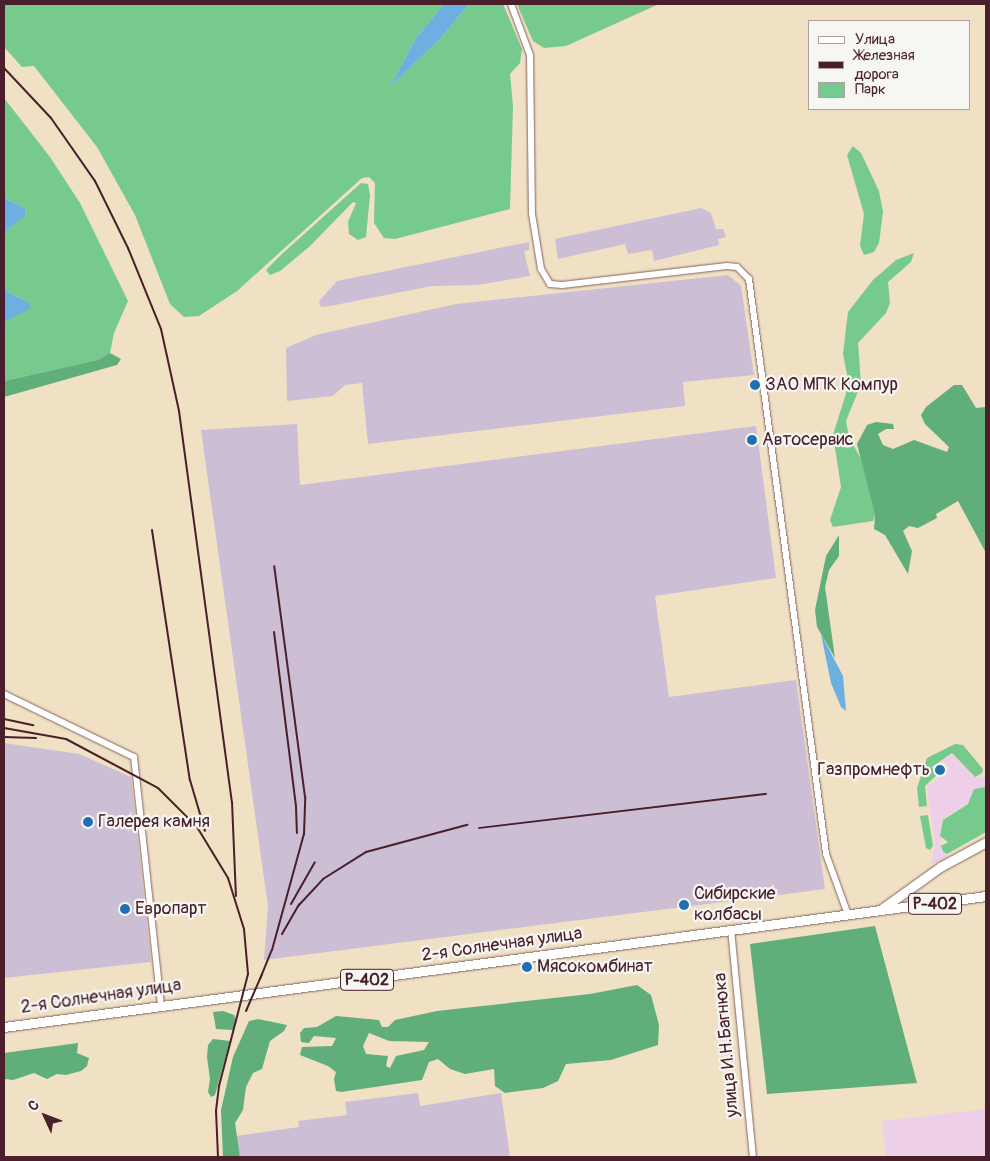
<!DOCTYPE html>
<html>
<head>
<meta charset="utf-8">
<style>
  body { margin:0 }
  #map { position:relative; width:990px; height:1161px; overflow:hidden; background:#f0e0c4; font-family:Pangolin,sans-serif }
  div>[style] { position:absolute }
  .built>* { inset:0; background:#edd0e8 }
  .industrial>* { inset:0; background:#ccbed4 }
  .green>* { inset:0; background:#76ca8e }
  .forest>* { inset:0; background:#60ae79 }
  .water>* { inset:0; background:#6dafe1 }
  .roads { filter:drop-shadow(0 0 1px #846361) drop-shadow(0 0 1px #846361) }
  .minor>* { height:6px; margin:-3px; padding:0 3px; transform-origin:3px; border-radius:3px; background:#fff }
  .major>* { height:9px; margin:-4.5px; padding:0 4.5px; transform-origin:4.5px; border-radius:4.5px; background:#fff }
  .rail>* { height:2px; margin:-1px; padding:0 1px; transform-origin:1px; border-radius:1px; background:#4a1f2b }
  .dots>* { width:14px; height:14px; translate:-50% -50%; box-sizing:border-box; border:2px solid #f6f6f2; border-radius:50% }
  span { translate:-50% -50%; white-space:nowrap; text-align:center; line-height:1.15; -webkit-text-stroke:4.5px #f6f6f2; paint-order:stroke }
  .shield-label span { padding:1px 4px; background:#f6f6f2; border:1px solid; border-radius:4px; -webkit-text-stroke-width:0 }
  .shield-label { font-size:16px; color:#4a1f2b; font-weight:700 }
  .poi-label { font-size:18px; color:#4a1f2b }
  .left { translate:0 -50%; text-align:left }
  .right { translate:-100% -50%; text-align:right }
  .street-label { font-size:18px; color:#4a1f2b }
  .frame { position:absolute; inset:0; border:5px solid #4a1f2b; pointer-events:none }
  .legend { position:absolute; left:808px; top:20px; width:162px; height:90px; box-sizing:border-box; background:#f6f6f2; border:1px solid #b1a0a2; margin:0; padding:6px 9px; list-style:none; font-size:15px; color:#4a1f2b }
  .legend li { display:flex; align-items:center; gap:10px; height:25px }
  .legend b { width:25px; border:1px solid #b1a0a2 }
  .north { position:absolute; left:20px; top:1091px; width:50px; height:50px; -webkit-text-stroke:4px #f6f6f2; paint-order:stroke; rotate:313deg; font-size:14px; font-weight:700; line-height:20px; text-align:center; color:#4a1f2b }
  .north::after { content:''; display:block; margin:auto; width:18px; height:22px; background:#4a1f2b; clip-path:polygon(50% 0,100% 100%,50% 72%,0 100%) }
</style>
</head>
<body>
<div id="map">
  <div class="built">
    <i style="clip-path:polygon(952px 754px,974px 777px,986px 777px,986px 791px,942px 820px,941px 851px,948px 858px,930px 864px,935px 847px,927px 787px,949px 769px,943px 760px)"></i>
    <i style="clip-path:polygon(986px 1109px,986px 1157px,886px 1157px,882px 1121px)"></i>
  </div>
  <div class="industrial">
    <i style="clip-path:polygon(701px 208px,711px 213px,716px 229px,723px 229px,726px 237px,718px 239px,719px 245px,654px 261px,652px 250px,628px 254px,625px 244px,558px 259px,555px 239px)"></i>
    <i style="clip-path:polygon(529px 242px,529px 250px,524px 251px,530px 276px,477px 285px,432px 286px,330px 306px,321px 307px,319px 301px,337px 281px)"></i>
    <i style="clip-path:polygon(728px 275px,741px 286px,754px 375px,683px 382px,685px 406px,368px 444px,362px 383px,345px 385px,333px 396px,287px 401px,286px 348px,316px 335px,456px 304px)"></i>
    <i style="clip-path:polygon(297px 424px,300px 485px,756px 426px,776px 578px,655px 596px,669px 697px,796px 680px,825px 889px,264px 960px,268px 907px,201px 430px)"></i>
    <i style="clip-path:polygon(4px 743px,79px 754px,131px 777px,151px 962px,4px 978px)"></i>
    <i style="clip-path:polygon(418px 1093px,420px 1106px,501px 1093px,510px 1157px,240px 1157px,236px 1136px,299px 1127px,298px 1121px,347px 1115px,345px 1102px)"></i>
  </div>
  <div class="green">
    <i style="clip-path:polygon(4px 4px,444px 4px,416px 38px,390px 87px,440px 39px,469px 4px,503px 4px,522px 49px,520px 63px,510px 74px,513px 106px,510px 209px,395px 239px,384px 238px,374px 223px,375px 183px,369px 177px,362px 178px,237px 291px,199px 316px,184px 317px,170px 304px,135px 215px,97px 147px,34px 66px,22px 67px,4px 47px)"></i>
    <i style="clip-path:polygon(517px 4px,659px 4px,566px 46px,544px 48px,533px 41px)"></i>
    <i style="clip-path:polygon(4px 98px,50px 157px,80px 203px,128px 301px,114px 333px,110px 353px,98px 360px,4px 381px,4px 322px,29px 302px,9px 293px,4px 286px,4px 239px,9px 228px,26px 214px,25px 208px,8px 200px,4px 194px)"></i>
    <i style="clip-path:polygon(853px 146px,861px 153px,879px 191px,883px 212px,879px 243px,874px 252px,864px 255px,860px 246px,864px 214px,847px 155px)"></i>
    <i style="clip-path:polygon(361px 183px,368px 184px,370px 195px,366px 237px,358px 240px,349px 234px,348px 222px,356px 203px,353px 202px,309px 247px,280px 271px,270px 275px,266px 270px,283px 253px)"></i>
    <i style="clip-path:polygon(914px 253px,911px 262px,888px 282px,890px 303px,886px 313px,858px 343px,861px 384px,846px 421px,849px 437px,861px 459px,875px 516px,873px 521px,833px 527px,830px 520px,841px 487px,833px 435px,849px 384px,843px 354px,848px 312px,873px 280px,896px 260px)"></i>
    <i style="clip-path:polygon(955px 744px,963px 745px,983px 769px,982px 773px,975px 777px,952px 753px,932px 767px,937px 775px,925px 786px,927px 806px,919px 807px,917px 788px,927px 758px)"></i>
    <i style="clip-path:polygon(986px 787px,986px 832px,947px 854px,943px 852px,941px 846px,948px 842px,940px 836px,943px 820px,968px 804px,974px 789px)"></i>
    <i style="clip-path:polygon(928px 815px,933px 846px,930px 850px,926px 848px,920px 816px)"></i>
  </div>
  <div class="forest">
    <i style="clip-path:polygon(110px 353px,121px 359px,117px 365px,4px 397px,4px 381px,98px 360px)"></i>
    <i style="clip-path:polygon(954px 385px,962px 385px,976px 408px,986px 407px,986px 553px,958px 501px,936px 514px,937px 518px,918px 528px,909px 526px,903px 531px,912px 551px,908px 574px,885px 535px,874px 529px,875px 516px,857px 444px,867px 425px,876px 422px,893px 424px,894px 429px,886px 429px,878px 434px,883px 445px,893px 449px,914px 440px,947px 452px,949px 447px,925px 424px,921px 415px,926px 407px)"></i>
    <i style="clip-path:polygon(839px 535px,839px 556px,829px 570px,825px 587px,835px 658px,817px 627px,815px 610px,826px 556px)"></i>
    <i style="clip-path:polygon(875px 926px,917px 1083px,767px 1094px,750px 944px)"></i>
    <i style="clip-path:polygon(evenodd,637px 985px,651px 995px,659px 1025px,658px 1045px,611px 1060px,566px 1064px,558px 1081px,543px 1088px,505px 1093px,495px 1086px,494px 1069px,465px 1074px,450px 1069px,438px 1059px,429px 1062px,422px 1080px,341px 1092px,336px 1091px,334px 1079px,336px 1072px,328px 1066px,300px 1055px,302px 1047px,332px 1046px,336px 1038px,314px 1036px,309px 1043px,301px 1042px,300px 1033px,304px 1028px,317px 1027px,336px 1016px,379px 1020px,382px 1027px,388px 1027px,395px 1020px,437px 1011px,590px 994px,637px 985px,369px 1033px,389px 1041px,429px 1042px,424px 1050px,396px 1056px,390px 1068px,386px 1066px,388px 1056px,366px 1054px,363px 1046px,369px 1033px)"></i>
    <i style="clip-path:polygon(223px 1011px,234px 1015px,236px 1020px,233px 1030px,216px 1029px,213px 1012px)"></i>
    <i style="clip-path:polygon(258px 1019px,287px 1025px,284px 1031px,270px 1041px,262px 1069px,253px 1073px,246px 1087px,243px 1110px,235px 1123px,240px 1157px,223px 1157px,221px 1110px,233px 1057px,249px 1021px)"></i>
    <i style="clip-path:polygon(213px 1039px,230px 1041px,215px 1095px,211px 1097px,208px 1092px,210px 1079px,207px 1057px,208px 1045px)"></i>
    <i style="clip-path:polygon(78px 1043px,77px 1053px,89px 1058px,87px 1066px,81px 1071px,66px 1075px,57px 1074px,47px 1079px,34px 1073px,13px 1080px,4px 1079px,4px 1053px)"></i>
  </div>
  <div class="water">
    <i style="clip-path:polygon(444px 4px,469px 4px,440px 39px,390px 87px,416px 38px)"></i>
    <i style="clip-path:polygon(4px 194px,8px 200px,25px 208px,26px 215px,9px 228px,4px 239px,4px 278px)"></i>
    <i style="clip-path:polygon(4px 286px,9px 293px,29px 302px,31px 308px,4px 322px)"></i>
    <i style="clip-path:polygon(821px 634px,843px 676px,846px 711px,841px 707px,831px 683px)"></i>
  </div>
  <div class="roads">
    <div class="minor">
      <i style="left:511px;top:4px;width:54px;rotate:69.6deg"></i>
      <i style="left:530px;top:55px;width:159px;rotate:89.3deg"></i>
      <i style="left:532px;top:214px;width:56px;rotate:80.7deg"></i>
      <i style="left:541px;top:269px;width:17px;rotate:59deg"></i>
      <i style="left:550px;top:284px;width:12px;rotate:5deg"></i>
      <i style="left:562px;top:285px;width:166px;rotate:-6.6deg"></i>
      <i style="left:727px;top:266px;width:10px;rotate:6deg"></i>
      <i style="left:737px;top:267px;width:17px;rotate:45deg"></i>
      <i style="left:749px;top:279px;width:580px;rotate:82.37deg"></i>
      <i style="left:826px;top:854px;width:62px;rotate:70.1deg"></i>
      <i style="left:4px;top:694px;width:144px;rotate:25.9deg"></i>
      <i style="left:134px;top:757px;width:249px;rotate:83.8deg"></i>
      <i style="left:731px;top:929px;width:229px;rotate:84.5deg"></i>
    </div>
    <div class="major">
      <i style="left:883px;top:908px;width:70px;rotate:-35.7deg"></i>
      <i style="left:940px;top:867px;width:52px;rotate:-28.5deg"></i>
      <i style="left:4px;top:1027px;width:991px;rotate:-7.6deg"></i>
    </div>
  </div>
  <div class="rail">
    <i style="left:4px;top:68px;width:69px;rotate:46.8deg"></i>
    <i style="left:51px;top:118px;width:77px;rotate:55.1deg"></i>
    <i style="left:95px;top:181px;width:75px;rotate:63.8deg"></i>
    <i style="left:128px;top:248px;width:87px;rotate:67.8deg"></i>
    <i style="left:161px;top:329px;width:84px;rotate:77.6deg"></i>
    <i style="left:179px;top:411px;width:395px;rotate:82.3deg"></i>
    <i style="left:232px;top:802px;width:94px;rotate:87.6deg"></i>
    <i style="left:152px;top:530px;width:253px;rotate:81.4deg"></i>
    <i style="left:190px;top:780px;width:53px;rotate:73.6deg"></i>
    <i style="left:274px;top:632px;width:176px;rotate:82.8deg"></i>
    <i style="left:296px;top:807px;width:26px;rotate:88deg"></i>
    <i style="left:4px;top:719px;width:30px;rotate:12deg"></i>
    <i style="left:4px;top:728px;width:63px;rotate:10.1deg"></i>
    <i style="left:66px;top:739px;width:104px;rotate:28deg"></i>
    <i style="left:158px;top:788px;width:55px;rotate:45deg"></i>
    <i style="left:197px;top:827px;width:60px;rotate:58.7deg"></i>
    <i style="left:228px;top:878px;width:53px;rotate:72.6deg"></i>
    <i style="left:244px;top:929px;width:45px;rotate:84.9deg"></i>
    <i style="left:248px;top:974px;width:116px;rotate:104.5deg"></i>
    <i style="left:219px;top:1086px;width:25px;rotate:97deg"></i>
    <i style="left:216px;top:1111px;width:46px;rotate:87.5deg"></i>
    <i style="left:4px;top:737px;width:32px;rotate:2deg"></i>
    <i style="left:479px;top:828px;width:289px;rotate:-6.8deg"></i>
    <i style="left:291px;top:904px;width:48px;rotate:-60.3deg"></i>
    <i style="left:282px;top:934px;width:34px;rotate:-60deg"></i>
    <i style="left:299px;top:905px;width:35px;rotate:-47deg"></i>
    <i style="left:323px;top:879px;width:51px;rotate:-32.1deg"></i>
    <i style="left:366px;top:852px;width:105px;rotate:-15deg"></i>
    <i style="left:260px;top:979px;width:31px;rotate:-68deg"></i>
    <i style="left:272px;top:950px;width:120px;rotate:-74.6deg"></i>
    <i style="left:304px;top:834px;width:37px;rotate:-88deg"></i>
    <i style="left:305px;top:797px;width:233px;rotate:-97.6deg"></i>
    <i style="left:246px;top:1011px;width:40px;rotate:-66.6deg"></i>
  </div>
  <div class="dots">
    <i style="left:755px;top:385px;background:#1f6fb2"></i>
    <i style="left:752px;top:440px;background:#1f6fb2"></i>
    <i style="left:940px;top:770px;background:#1f6fb2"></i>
    <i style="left:88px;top:822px;background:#1f6fb2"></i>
    <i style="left:684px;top:905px;background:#1f6fb2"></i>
    <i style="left:125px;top:909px;background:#1f6fb2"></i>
    <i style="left:527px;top:967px;background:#1f6fb2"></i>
  </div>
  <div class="shield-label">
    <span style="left:935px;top:904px">Р-402</span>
    <span style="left:367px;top:980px">Р-402</span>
  </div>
  <div class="poi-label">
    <span class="left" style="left:765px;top:385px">ЗАО МПК Компур</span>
    <span class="left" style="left:762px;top:440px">Автосервис</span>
    <span class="right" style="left:930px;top:770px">Газпромнефть</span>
    <span class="left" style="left:98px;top:822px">Галерея камня</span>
    <span class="left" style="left:694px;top:905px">Сибирские<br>колбасы</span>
    <span class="left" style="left:135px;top:909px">Европарт</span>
    <span class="left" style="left:537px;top:967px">Мясокомбинат</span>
  </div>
  <div class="street-label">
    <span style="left:502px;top:945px;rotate:-8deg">2-я Солнечная улица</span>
    <span style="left:101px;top:997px;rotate:-8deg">2-я Солнечная улица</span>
    <span style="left:727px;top:1045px;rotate:-95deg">улица И.Н.Багнюка</span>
  </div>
  <div class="frame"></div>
  <ul class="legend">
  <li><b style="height:6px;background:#fff"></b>Улица</li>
  <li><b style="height:6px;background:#4a1f2b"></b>Железная дорога</li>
  <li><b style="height:14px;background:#76ca8e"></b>Парк</li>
  </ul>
  <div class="north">С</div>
</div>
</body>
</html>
